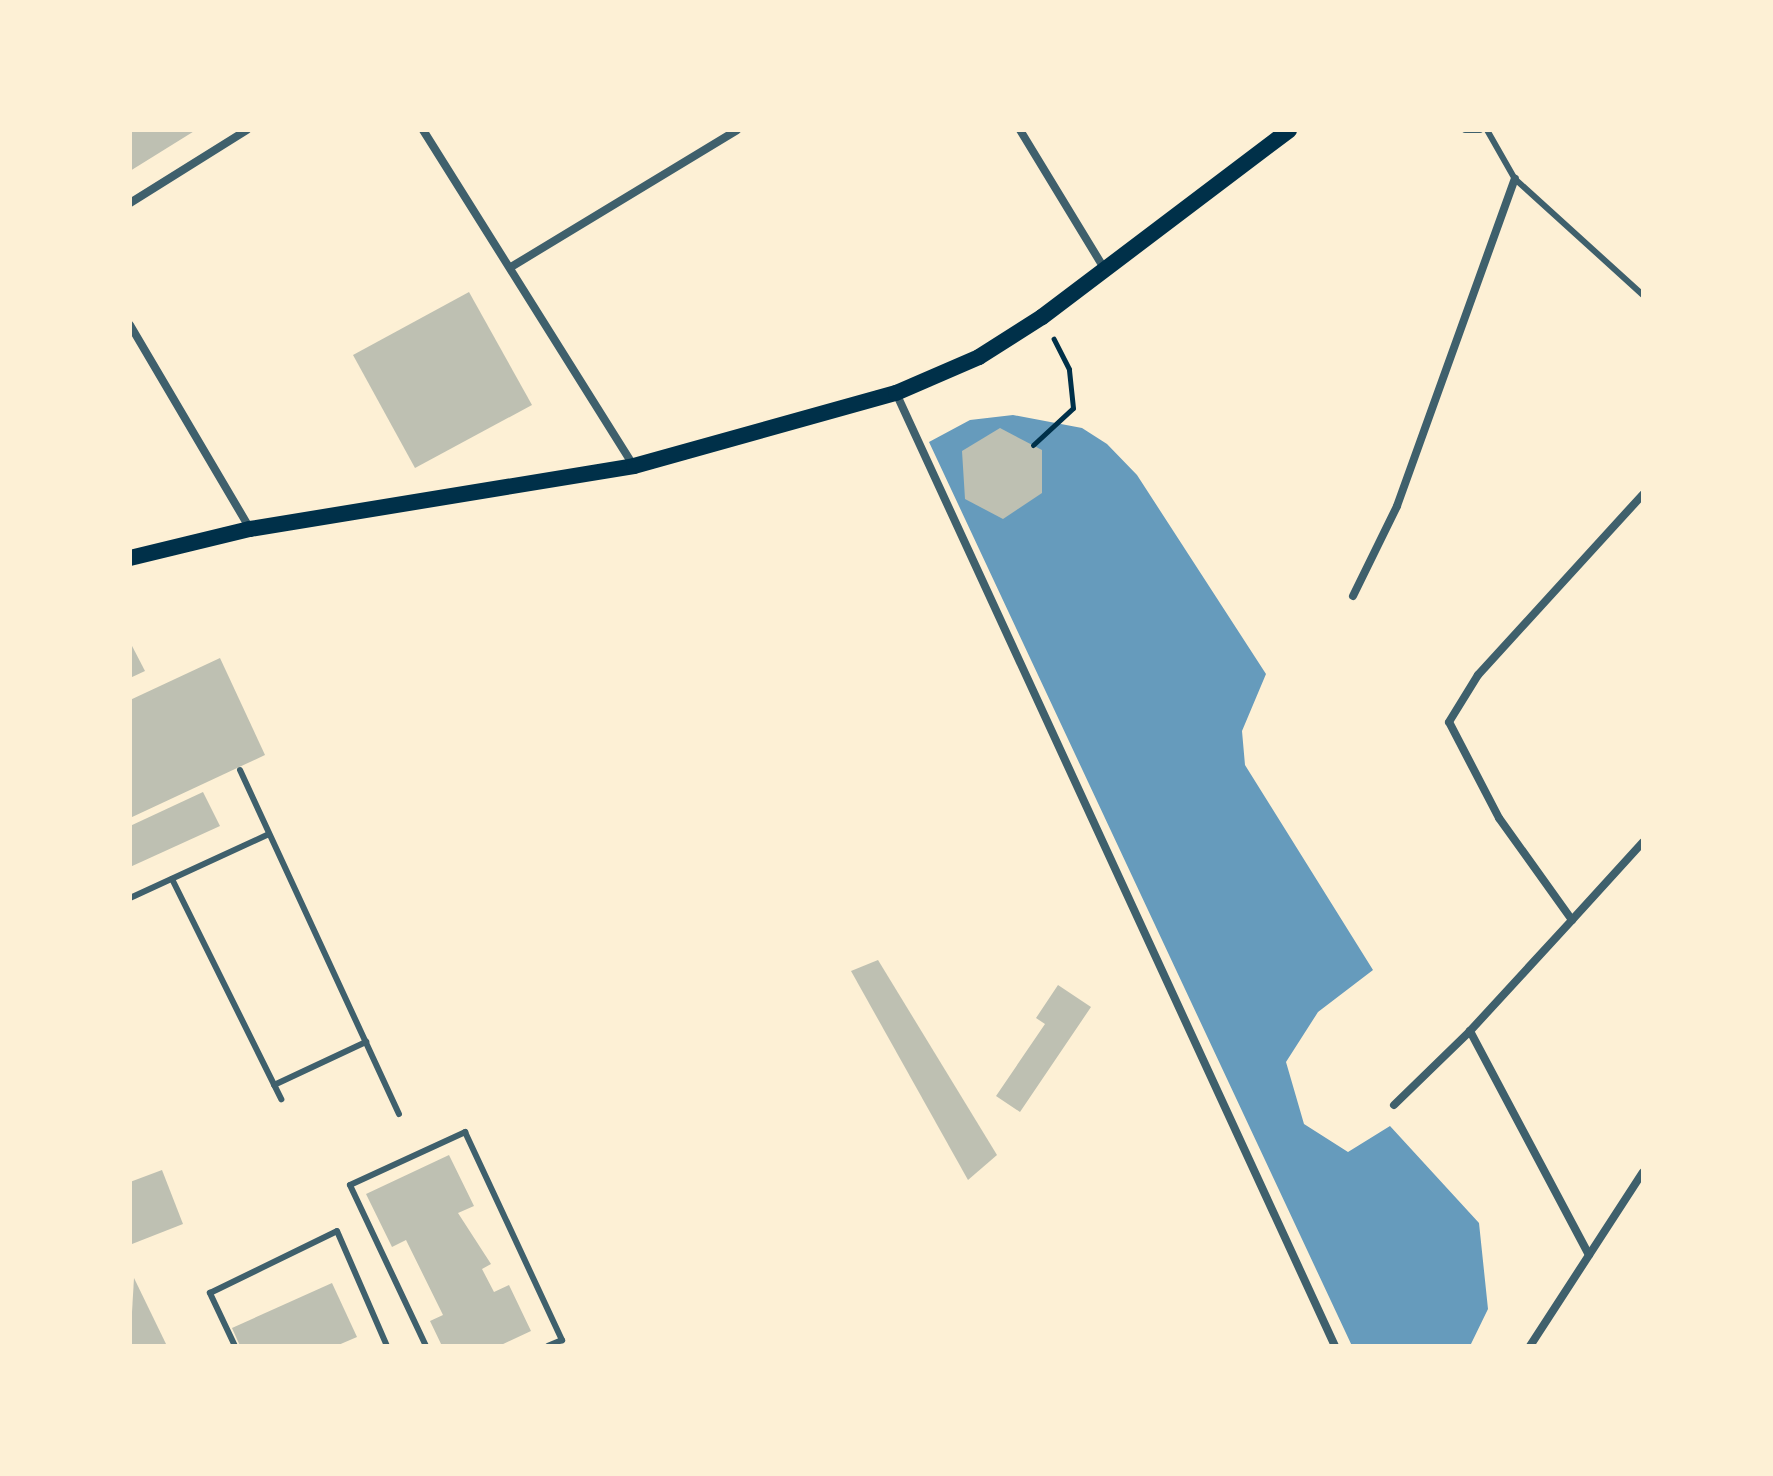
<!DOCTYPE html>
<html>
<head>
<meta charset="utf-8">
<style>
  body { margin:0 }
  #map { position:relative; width:1773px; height:1476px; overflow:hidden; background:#fdf0d5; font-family:"PT Sans",sans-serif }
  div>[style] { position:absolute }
  .water>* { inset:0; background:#669bbc }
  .building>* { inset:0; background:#bec0b2 }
  .path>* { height:5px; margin:-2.5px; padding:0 2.5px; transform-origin:2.5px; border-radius:2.5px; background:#003049 }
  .service>* { height:6px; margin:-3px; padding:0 3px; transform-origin:3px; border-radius:3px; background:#3f606c }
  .minor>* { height:8px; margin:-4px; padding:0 4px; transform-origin:4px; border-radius:4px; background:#3f606c }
  .secondary>* { height:16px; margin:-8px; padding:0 8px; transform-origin:8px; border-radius:8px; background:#003049 }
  span { translate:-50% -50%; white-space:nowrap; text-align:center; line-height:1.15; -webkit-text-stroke:7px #fdf0d5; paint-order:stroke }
  .frame { position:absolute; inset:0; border:132px solid #fdf0d5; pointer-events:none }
</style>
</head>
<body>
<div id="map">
  <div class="water">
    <i style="clip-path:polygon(1013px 415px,1082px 428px,1107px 444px,1137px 475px,1266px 674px,1242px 731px,1245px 765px,1373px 970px,1318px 1012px,1286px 1062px,1304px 1124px,1348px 1152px,1390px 1126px,1479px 1223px,1488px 1309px,1470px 1346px,1352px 1346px,929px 442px,970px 420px)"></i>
  </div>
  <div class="building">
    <i style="clip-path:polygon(130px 130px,196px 130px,130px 171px)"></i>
    <i style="clip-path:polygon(469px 292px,532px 405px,415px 468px,353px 355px)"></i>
    <i style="clip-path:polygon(1000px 428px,1042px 450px,1042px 493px,1003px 519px,965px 499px,962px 451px)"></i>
    <i style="clip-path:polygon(130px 642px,145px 671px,130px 678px)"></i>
    <i style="clip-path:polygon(220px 658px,265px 755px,130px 818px,130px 700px)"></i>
    <i style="clip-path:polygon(203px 792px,220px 826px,130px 867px,130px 826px)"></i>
    <i style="clip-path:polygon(878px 960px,997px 1155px,968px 1180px,851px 971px)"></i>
    <i style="clip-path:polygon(1058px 985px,1091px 1007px,1020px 1112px,996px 1096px,1045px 1024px,1036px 1018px)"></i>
    <i style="clip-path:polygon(449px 1155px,474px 1206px,458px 1213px,491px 1264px,482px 1269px,494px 1292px,509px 1285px,531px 1331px,499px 1346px,442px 1346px,430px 1321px,443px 1315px,406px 1240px,392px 1247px,366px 1194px)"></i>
    <i style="clip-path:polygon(162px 1170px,183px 1224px,132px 1244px,130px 1182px)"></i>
    <i style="clip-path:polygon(134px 1278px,167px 1346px,130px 1346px)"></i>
    <i style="clip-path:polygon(332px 1283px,357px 1337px,336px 1346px,240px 1346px,232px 1328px)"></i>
  </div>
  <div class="path">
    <i style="left:1033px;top:445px;width:54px;rotate:-42.8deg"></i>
    <i style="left:1073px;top:408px;width:39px;rotate:-96deg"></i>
    <i style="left:1069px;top:369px;width:34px;rotate:-117deg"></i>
  </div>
  <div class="service">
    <i style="left:1465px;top:130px;width:15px"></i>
    <i style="left:1487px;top:130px;width:56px;rotate:60.3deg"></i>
    <i style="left:1515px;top:179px;width:173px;rotate:42.2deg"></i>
    <i style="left:240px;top:770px;width:379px;rotate:65.2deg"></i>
    <i style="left:172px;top:879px;width:246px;rotate:63.6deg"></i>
    <i style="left:130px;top:898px;width:153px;rotate:-24.7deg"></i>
    <i style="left:274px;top:1085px;width:102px;rotate:-25.1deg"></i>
    <i style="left:235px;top:1346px;width:59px;rotate:-115.3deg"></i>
    <i style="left:210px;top:1293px;width:141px;rotate:-26deg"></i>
    <i style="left:337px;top:1231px;width:125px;rotate:66.5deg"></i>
    <i style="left:426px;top:1346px;width:178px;rotate:-115.3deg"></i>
    <i style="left:350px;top:1185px;width:127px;rotate:-24.7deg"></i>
    <i style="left:465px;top:1132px;width:230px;rotate:65deg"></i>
    <i style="left:562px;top:1340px;width:15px;rotate:157deg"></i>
  </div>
  <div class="minor">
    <i style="left:423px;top:130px;width:397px;rotate:57.9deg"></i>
    <i style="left:1020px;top:130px;width:164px;rotate:58.7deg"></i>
    <i style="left:130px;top:203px;width:138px;rotate:-32deg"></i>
    <i style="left:511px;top:267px;width:264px;rotate:-31.2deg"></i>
    <i style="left:130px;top:325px;width:237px;rotate:59.5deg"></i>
    <i style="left:896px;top:393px;width:1049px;rotate:65.27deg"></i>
    <i style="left:1353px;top:596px;width:100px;rotate:-63.9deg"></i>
    <i style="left:1397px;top:506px;width:348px;rotate:-70.2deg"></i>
    <i style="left:1572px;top:920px;width:105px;rotate:-47.7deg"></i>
    <i style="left:1394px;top:1105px;width:106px;rotate:-44.2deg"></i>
    <i style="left:1589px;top:1255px;width:254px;rotate:-118deg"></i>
    <i style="left:1470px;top:1031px;width:151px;rotate:-47.4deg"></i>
    <i style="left:1572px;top:920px;width:125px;rotate:-125.6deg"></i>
    <i style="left:1499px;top:818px;width:108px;rotate:-117.5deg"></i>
    <i style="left:1449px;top:722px;width:55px;rotate:-58.3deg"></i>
    <i style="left:1478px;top:675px;width:245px;rotate:-47.6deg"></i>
    <i style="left:1530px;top:1346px;width:207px;rotate:-57deg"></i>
  </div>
  <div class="secondary">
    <i style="left:130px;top:558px;width:123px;rotate:-13.6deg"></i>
    <i style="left:250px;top:529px;width:389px;rotate:-9.3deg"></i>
    <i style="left:634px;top:466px;width:272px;rotate:-15.6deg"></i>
    <i style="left:896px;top:393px;width:90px;rotate:-23.4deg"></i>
    <i style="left:979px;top:357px;width:75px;rotate:-32.4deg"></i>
    <i style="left:1042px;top:317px;width:310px;rotate:-37.1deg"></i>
  </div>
  <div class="frame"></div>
</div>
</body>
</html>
